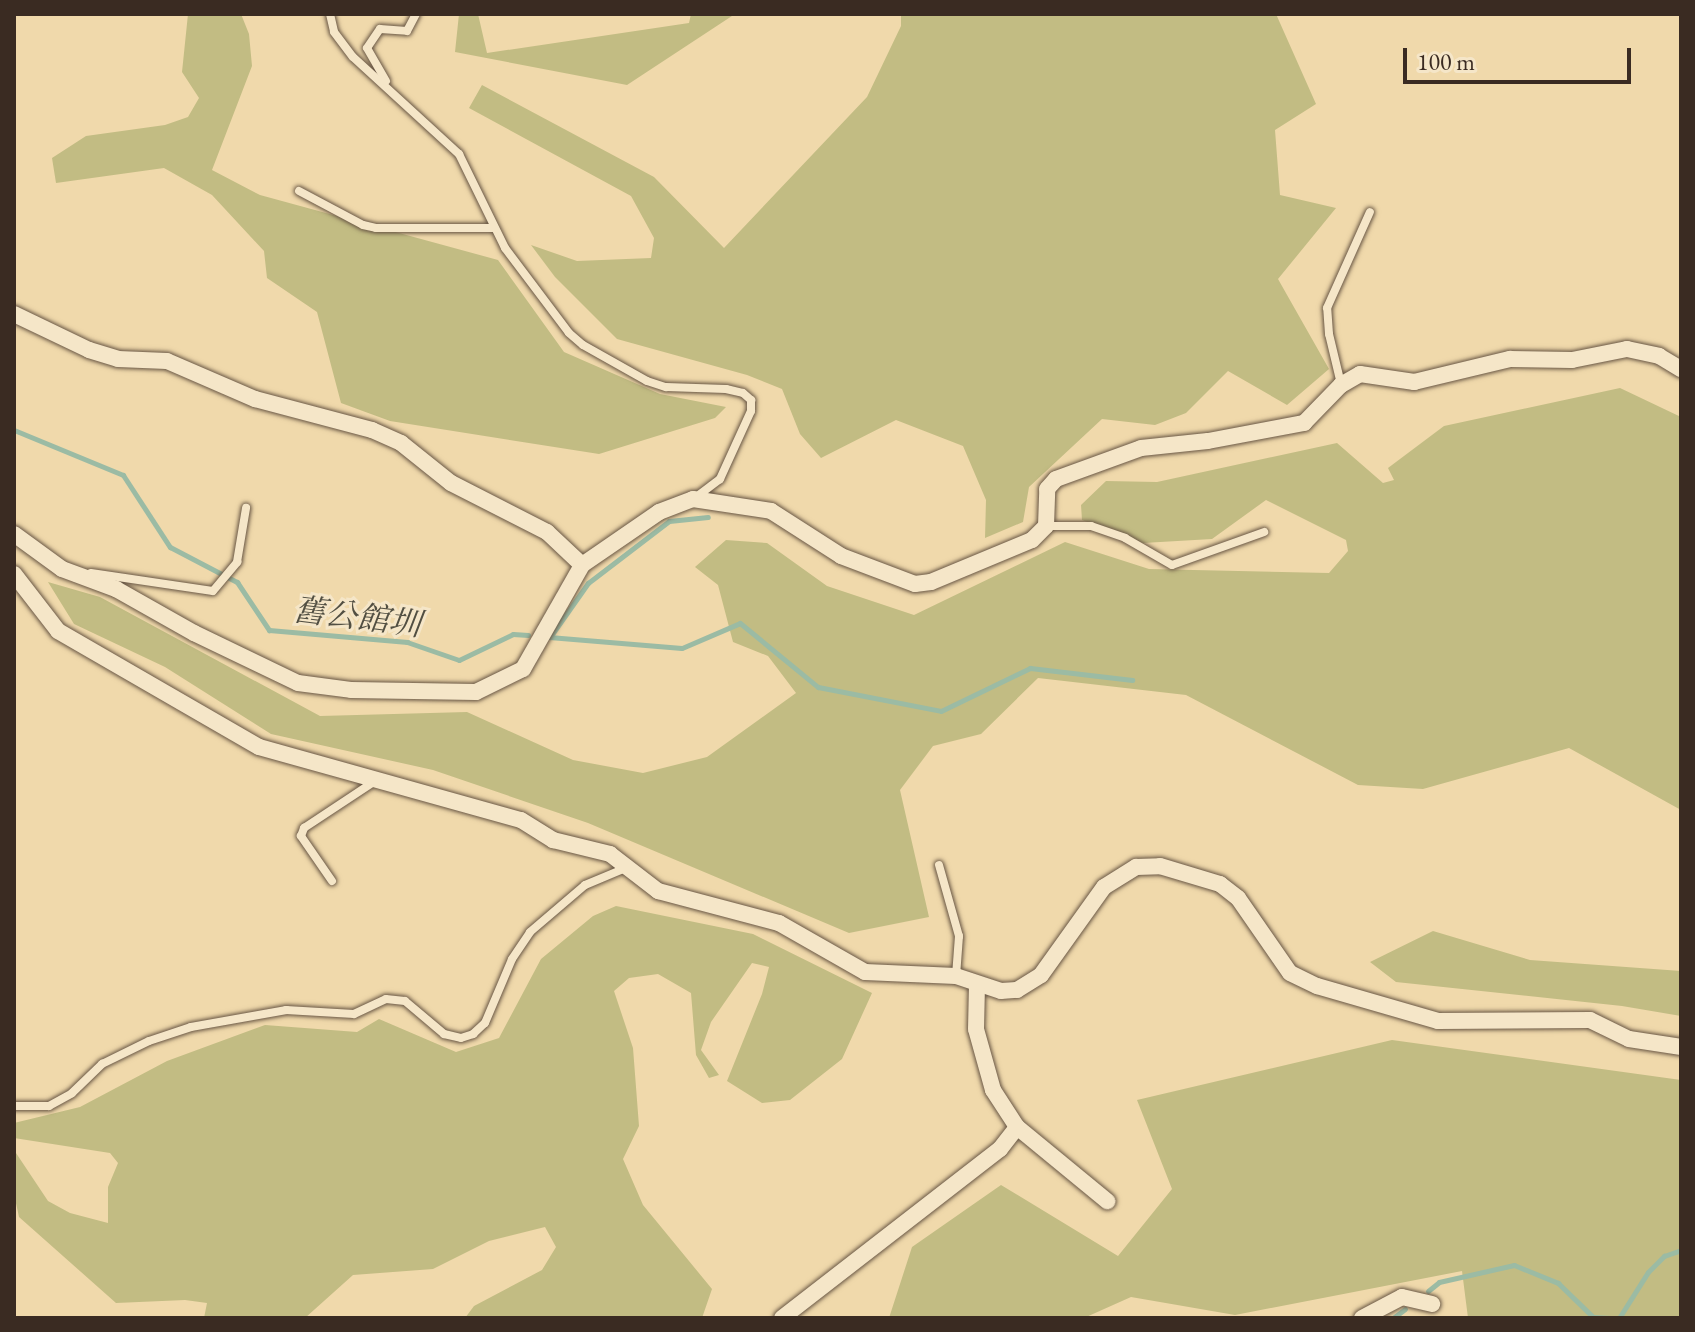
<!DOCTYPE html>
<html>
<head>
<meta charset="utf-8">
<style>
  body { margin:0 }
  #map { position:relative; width:1695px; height:1332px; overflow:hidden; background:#f0d9ab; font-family:"EB Garamond","Noto Serif TC",serif }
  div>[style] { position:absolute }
  .green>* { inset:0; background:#c2bc83 }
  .stream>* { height:5px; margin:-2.5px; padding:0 2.5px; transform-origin:2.5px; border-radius:2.5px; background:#9bbba4 }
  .roads { filter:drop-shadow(0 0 2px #685644) drop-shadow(0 0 2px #685644) }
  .lane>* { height:8px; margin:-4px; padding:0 4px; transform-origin:4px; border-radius:4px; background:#f5e6c8 }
  .street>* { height:16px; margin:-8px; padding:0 8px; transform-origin:8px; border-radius:8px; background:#f5e6c8 }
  span { translate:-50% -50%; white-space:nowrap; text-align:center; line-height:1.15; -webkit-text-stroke:6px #f5e6c8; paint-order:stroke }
  .water-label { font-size:32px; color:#524f42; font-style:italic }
  .frame { position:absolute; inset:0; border:16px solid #3a2b22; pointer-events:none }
  .scale { position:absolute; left:1403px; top:48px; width:228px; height:36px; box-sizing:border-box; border:4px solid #3a2b22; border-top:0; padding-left:10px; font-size:24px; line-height:28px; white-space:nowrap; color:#3a2b22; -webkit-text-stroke:6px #f5e6c8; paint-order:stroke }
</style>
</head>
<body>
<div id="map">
  <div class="green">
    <i style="clip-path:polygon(188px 14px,241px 14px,249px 34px,252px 66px,212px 170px,260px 195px,498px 260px,564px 352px,660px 394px,726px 407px,715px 418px,599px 454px,390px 421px,341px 403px,317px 312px,267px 278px,264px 251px,212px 195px,164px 168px,56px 183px,52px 158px,86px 136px,165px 125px,188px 117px,199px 98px,182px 72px)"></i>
    <i style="clip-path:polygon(459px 14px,478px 14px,487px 53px,689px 23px,691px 14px,735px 14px,627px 85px,455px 52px)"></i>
    <i style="clip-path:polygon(901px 14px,1276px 14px,1316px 104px,1275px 130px,1280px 195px,1336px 208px,1278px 279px,1329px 369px,1287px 405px,1228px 371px,1186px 413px,1155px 425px,1102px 419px,1029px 487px,1023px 522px,985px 538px,986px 500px,963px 446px,896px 420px,821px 458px,800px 434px,782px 389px,747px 375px,617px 339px,555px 277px,531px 245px,577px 261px,651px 258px,654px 238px,631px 196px,469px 108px,482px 85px,654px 177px,724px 248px,867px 97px,901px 26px)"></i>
    <i style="clip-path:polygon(1620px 388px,1681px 417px,1681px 810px,1569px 748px,1423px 789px,1358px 785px,1186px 695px,1038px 678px,981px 734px,933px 746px,900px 790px,929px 917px,849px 933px,588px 823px,433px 770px,271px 734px,165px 667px,74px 624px,48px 582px,100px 597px,320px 716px,467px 712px,573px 760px,643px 773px,707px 757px,796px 693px,768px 656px,733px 642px,718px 585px,695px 567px,726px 540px,767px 543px,827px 586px,914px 615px,1065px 542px,1149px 569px,1329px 573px,1348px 551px,1346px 540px,1266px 500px,1212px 539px,1143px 543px,1082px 520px,1081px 505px,1106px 481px,1157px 482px,1337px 443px,1383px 483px,1394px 480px,1388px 468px,1444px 426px)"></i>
    <i style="clip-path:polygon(616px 906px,753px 934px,872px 993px,842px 1059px,790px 1100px,762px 1103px,727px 1081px,762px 994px,769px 967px,752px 963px,711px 1022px,701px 1050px,719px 1075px,709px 1078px,696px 1055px,691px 993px,658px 974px,629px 978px,614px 991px,633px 1048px,639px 1126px,623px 1159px,643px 1205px,712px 1289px,702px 1318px,465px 1318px,474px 1306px,542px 1270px,556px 1247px,545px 1227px,489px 1241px,433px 1269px,353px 1275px,305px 1318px,204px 1318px,207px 1303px,185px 1300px,116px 1303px,19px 1217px,14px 1194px,16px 1153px,48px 1201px,70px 1213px,108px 1223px,108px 1187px,118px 1163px,110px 1153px,14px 1138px,14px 1123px,80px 1107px,167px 1061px,265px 1025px,357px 1032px,379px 1019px,456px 1052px,499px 1038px,541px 959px,593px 916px)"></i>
    <i style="clip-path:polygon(1433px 931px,1530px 960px,1681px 971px,1681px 1016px,1622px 1006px,1396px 982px,1370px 962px)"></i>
    <i style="clip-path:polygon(1392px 1040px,1681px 1080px,1681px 1318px,1468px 1318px,1462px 1271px,1235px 1315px,1131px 1297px,1084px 1318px,889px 1318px,912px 1247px,1001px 1185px,1118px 1256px,1172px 1189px,1137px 1100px)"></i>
  </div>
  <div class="stream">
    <i style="left:14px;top:430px;width:118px;rotate:22.4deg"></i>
    <i style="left:123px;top:475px;width:86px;rotate:56.9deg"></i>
    <i style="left:170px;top:547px;width:76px;rotate:27.6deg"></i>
    <i style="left:237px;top:582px;width:58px;rotate:56.3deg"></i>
    <i style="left:269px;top:630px;width:139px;rotate:5deg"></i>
    <i style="left:407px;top:642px;width:55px;rotate:19.1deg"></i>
    <i style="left:459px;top:660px;width:60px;rotate:-25.7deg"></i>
    <i style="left:513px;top:634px;width:15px;rotate:4deg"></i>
    <i style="left:549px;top:637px;width:133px;rotate:4.7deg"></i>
    <i style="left:682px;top:648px;width:63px;rotate:-23.3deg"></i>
    <i style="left:740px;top:623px;width:101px;rotate:39.4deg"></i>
    <i style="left:818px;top:687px;width:125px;rotate:11deg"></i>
    <i style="left:941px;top:711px;width:99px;rotate:-25.8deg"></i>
    <i style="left:1030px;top:668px;width:103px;rotate:6.7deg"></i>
    <i style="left:550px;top:637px;width:66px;rotate:-54.9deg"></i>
    <i style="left:588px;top:583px;width:102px;rotate:-37.4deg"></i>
    <i style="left:669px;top:521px;width:39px;rotate:-6deg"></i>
    <i style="left:1428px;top:1291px;width:14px;rotate:-39deg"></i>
    <i style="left:1439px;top:1282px;width:77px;rotate:-12.8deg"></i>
    <i style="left:1514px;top:1265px;width:48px;rotate:22.2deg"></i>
    <i style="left:1558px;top:1283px;width:49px;rotate:44.2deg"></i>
    <i style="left:1593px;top:1317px;width:22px;rotate:3deg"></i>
    <i style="left:1393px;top:1318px;width:15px;rotate:-37deg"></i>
    <i style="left:1619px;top:1318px;width:54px;rotate:-57.8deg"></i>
    <i style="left:1648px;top:1272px;width:23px;rotate:-45deg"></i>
    <i style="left:1664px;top:1256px;width:18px;rotate:-19deg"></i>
  </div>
  <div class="roads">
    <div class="lane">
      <i style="left:330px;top:14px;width:18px;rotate:77deg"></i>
      <i style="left:334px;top:32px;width:31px;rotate:53deg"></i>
      <i style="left:353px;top:57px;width:144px;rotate:42.5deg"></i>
      <i style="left:459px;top:154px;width:105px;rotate:63.9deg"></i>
      <i style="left:505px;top:248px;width:106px;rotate:53deg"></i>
      <i style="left:569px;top:333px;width:18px;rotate:41deg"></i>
      <i style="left:583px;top:345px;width:73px;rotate:29.4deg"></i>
      <i style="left:647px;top:381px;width:20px;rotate:18deg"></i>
      <i style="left:666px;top:387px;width:60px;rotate:1.9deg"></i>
      <i style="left:726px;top:389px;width:17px;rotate:13deg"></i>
      <i style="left:743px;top:393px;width:11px;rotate:41deg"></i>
      <i style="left:751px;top:400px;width:11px;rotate:90deg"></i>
      <i style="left:751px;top:411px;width:75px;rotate:114.5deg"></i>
      <i style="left:720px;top:479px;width:34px;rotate:143deg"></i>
      <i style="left:386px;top:81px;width:38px;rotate:-120deg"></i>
      <i style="left:367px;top:48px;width:23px;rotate:-56deg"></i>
      <i style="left:380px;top:29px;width:27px;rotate:4deg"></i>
      <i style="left:407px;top:31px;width:19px;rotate:-62deg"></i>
      <i style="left:299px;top:191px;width:72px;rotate:28deg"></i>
      <i style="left:363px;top:225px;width:13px;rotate:13deg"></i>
      <i style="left:376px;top:228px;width:118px"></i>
      <i style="left:1341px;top:384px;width:51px;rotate:-103.5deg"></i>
      <i style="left:1329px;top:334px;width:26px;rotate:-94deg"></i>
      <i style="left:1327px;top:308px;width:105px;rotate:-65.9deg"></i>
      <i style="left:1046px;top:526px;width:45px"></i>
      <i style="left:1091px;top:526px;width:36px;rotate:19deg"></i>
      <i style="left:1125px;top:538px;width:54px;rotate:29.9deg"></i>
      <i style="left:1172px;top:565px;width:98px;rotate:-19.7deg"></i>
      <i style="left:91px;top:573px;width:123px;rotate:8.4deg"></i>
      <i style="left:213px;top:591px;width:38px;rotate:-50deg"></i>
      <i style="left:237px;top:562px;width:55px;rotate:-80.5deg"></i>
      <i style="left:939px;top:865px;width:74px;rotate:74.3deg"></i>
      <i style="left:959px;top:936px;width:40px;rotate:94.3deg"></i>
      <i style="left:332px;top:881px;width:55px;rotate:-124.6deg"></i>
      <i style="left:301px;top:836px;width:9px;rotate:-69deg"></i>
      <i style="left:304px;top:828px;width:85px;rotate:-33.5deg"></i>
      <i style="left:14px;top:1106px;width:35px"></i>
      <i style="left:49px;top:1106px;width:26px;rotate:-29deg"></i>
      <i style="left:72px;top:1093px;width:42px;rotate:-44deg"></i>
      <i style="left:102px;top:1064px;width:52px;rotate:-26.1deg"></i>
      <i style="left:149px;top:1041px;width:44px;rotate:-18.4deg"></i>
      <i style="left:191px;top:1027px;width:97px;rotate:-10.1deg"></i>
      <i style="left:286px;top:1010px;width:68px;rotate:3.4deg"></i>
      <i style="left:354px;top:1014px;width:35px;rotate:-25deg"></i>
      <i style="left:386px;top:999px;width:19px;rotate:6deg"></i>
      <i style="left:405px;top:1001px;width:51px;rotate:40.2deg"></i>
      <i style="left:444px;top:1034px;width:17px;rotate:13deg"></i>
      <i style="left:461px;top:1038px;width:13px;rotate:-18deg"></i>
      <i style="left:473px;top:1034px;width:16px;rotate:-43deg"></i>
      <i style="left:485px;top:1023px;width:69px;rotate:-67.1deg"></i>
      <i style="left:512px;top:959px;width:32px;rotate:-56deg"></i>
      <i style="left:530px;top:932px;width:72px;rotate:-40.5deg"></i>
      <i style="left:585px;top:885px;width:47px;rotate:-22.7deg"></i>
    </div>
    <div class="street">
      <i style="left:14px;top:314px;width:83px;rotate:25.6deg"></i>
      <i style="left:89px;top:350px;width:30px;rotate:17deg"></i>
      <i style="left:118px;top:359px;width:49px;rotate:2.3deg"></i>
      <i style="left:167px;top:361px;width:96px;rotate:23.4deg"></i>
      <i style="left:255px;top:399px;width:121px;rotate:14.8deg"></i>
      <i style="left:372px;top:430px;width:32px;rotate:24deg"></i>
      <i style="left:401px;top:443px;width:64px;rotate:38.7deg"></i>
      <i style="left:451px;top:483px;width:108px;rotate:27deg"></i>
      <i style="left:547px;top:532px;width:48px;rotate:43.3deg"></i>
      <i style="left:14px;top:534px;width:59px;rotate:36.1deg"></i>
      <i style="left:62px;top:569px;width:58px;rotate:20.3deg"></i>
      <i style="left:116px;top:589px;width:90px;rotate:29.4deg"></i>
      <i style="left:194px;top:633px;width:115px;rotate:25.7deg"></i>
      <i style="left:298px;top:683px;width:53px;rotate:7.5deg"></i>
      <i style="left:351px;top:690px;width:125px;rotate:0.9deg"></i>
      <i style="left:476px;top:692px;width:52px;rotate:-26.1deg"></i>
      <i style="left:523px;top:669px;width:120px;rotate:-60.4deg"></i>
      <i style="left:582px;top:565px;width:93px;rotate:-34.5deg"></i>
      <i style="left:659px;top:512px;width:36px;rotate:-21deg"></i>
      <i style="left:693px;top:499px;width:79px;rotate:8.7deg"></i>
      <i style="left:771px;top:511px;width:83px;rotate:32.7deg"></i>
      <i style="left:841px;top:556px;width:79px;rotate:20.7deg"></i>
      <i style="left:915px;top:584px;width:16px;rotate:-7deg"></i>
      <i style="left:931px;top:582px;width:109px;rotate:-22.6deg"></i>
      <i style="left:1032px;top:540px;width:20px;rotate:-45deg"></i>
      <i style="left:1046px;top:526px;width:37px;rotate:-88deg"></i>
      <i style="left:1047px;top:489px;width:13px;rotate:-48deg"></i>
      <i style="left:1056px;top:479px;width:90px;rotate:-20deg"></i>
      <i style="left:1141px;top:448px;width:67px;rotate:-6deg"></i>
      <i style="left:1208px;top:441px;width:98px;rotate:-10.6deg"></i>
      <i style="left:1304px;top:423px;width:53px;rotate:-45.8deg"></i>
      <i style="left:1341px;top:385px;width:22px;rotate:-30deg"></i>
      <i style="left:1360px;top:374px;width:55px;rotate:8.4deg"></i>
      <i style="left:1414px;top:382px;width:99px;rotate:-13.5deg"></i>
      <i style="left:1510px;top:359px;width:62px;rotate:0.9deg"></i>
      <i style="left:1572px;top:360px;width:56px;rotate:-11.3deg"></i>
      <i style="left:1627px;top:349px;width:33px;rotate:12deg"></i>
      <i style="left:1659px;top:356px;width:26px;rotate:31deg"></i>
      <i style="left:14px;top:574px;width:72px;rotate:52.3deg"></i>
      <i style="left:58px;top:631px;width:232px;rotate:30deg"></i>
      <i style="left:259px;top:747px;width:272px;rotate:15.6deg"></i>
      <i style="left:521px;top:820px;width:38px;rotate:32deg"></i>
      <i style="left:553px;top:840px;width:59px;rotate:13.8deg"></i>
      <i style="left:610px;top:854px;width:61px;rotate:37.6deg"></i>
      <i style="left:658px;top:891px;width:125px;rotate:14.8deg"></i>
      <i style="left:779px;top:923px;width:99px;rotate:29.7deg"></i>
      <i style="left:865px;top:972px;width:91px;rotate:2.5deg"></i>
      <i style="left:956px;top:976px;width:47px;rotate:18.4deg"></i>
      <i style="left:1001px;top:991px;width:16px;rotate:-4deg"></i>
      <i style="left:1017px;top:990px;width:28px;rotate:-32deg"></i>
      <i style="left:1041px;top:975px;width:108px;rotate:-54.4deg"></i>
      <i style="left:1104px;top:887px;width:38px;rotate:-32deg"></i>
      <i style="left:1136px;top:867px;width:24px;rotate:-2deg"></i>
      <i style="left:1160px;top:866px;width:63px;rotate:16.7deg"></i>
      <i style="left:1220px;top:884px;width:23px;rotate:38deg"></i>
      <i style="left:1238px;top:898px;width:91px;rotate:55.3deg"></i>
      <i style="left:1290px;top:973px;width:30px;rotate:26deg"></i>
      <i style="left:1317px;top:986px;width:126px;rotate:16.1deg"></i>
      <i style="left:1438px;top:1021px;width:152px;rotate:-0.4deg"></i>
      <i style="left:1590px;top:1020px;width:43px;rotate:26deg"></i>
      <i style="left:1629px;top:1039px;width:53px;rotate:8.7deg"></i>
      <i style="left:1017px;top:1127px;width:117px;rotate:39.4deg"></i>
      <i style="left:782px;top:1318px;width:276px;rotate:-37.8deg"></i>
      <i style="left:1000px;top:1149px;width:28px;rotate:-52deg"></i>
      <i style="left:1017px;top:1127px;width:44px;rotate:-123deg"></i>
      <i style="left:993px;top:1090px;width:63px;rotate:-105.6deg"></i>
      <i style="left:976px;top:1029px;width:44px;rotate:-88.7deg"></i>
      <i style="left:1362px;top:1318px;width:45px;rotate:-27.7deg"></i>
      <i style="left:1402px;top:1297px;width:31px;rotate:13deg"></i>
    </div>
  </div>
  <div class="water-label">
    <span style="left:357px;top:617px;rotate:7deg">舊公館圳</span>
  </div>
  <div class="frame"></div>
  <div class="scale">100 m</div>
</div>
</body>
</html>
